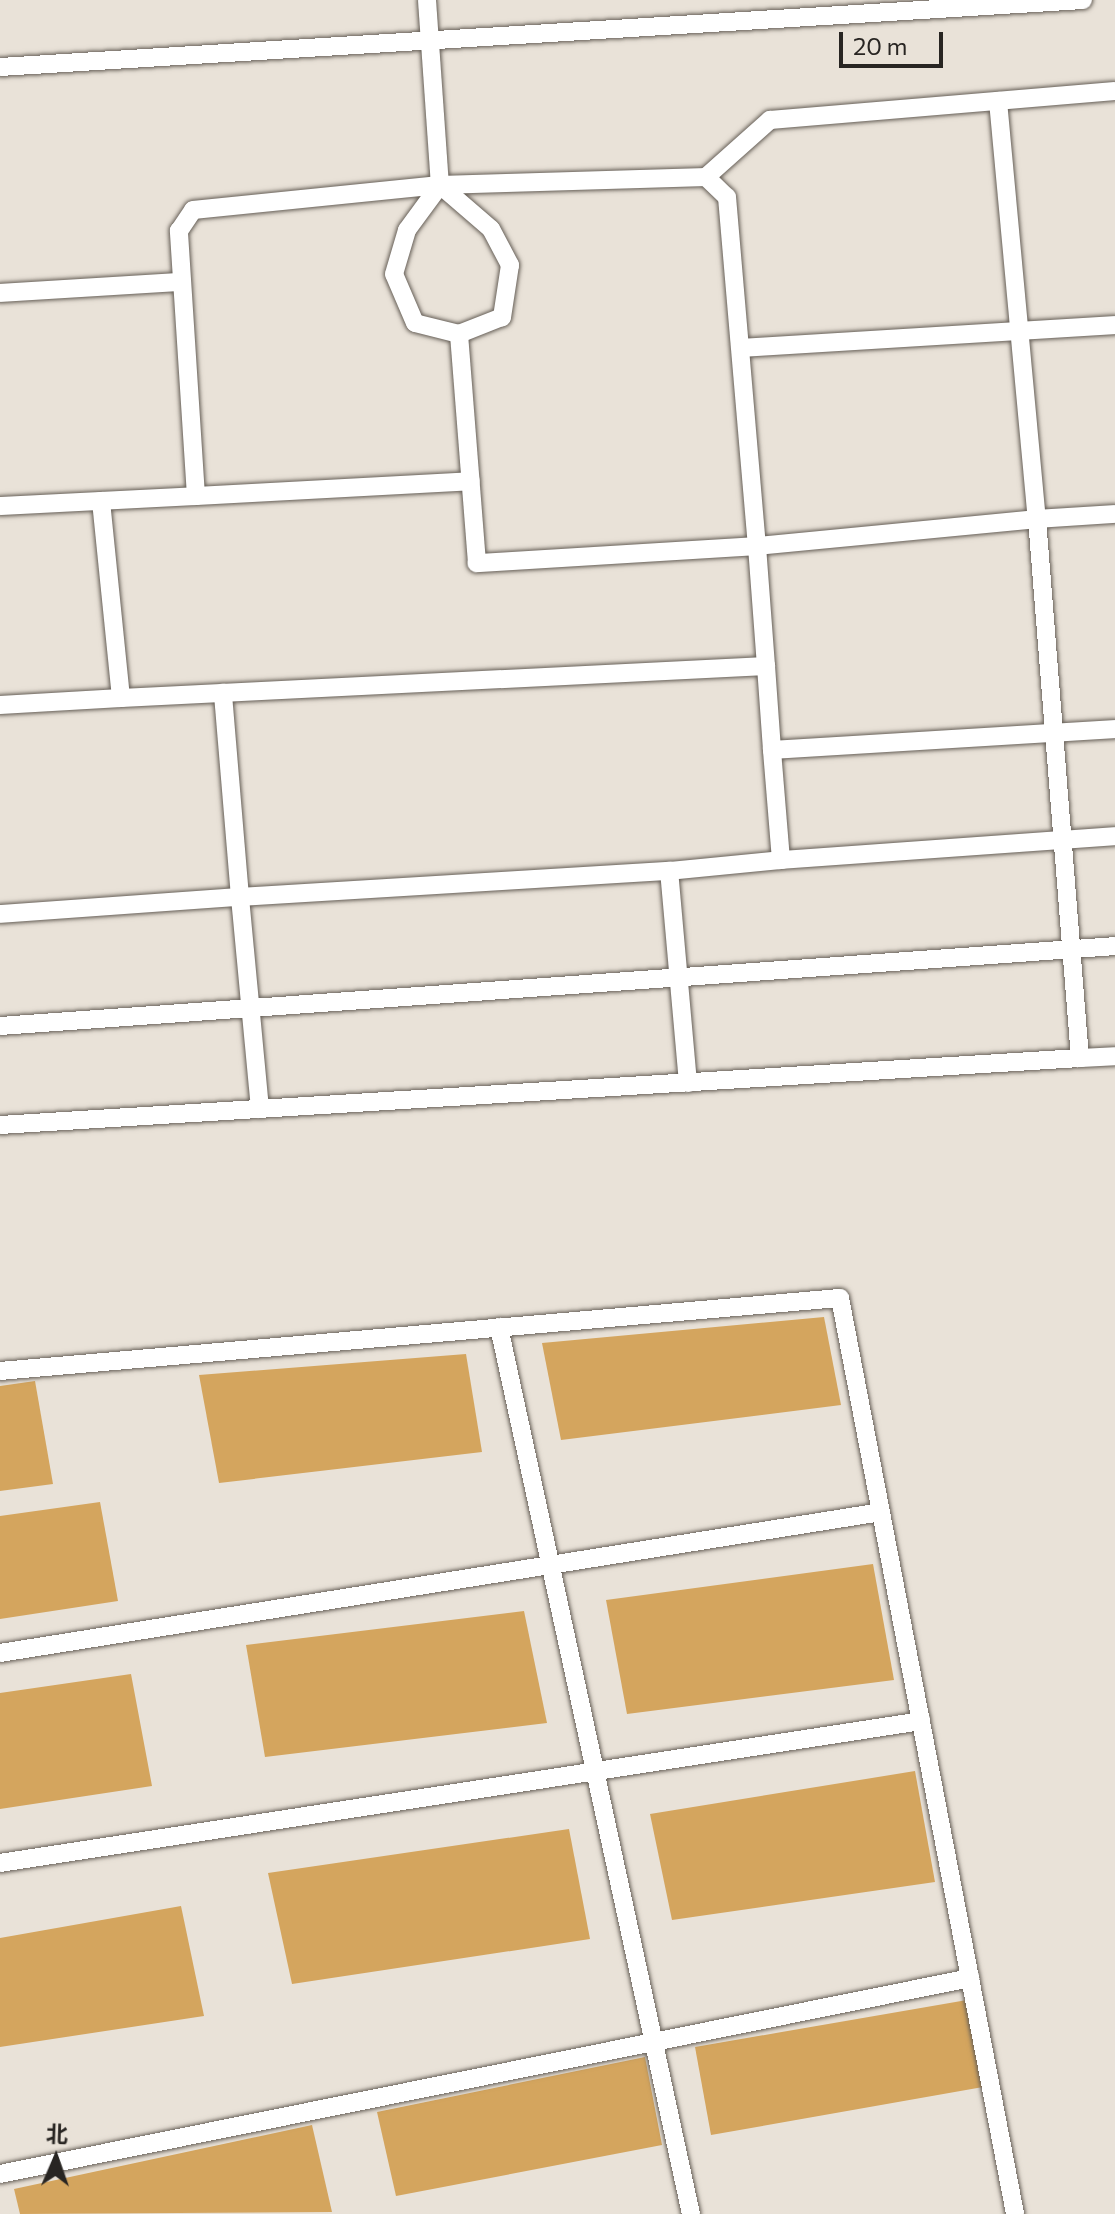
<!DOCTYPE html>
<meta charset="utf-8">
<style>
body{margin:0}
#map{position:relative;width:1115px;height:2214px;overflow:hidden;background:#e9e2d8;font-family:Commissioner,"Noto Sans SC",sans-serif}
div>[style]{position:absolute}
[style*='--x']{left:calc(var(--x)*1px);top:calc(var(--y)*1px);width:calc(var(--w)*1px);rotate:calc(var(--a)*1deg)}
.building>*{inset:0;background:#d4a55e}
.roads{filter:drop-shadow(0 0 2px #665f57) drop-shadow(0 0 2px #665f57)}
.service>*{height:18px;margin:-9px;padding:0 9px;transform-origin:9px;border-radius:9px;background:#fff}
span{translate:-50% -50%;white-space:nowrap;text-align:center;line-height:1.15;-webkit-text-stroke:6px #e9e2d8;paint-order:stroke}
.north{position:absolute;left:16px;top:2118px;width:80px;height:80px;-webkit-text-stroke:6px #e9e2d8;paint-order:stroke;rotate:2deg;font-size:22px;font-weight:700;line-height:32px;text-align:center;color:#282522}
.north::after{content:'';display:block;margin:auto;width:28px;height:36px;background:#282522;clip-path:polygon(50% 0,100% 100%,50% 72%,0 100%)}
.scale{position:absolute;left:839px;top:32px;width:104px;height:36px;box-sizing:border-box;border:4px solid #282522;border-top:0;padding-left:10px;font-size:24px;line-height:28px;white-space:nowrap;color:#282522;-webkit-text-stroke:6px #e9e2d8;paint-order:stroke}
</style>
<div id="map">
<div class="building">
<i style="clip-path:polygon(824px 1317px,841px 1405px,561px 1440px,542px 1343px)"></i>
<i style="clip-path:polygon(466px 1354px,482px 1452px,219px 1483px,199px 1375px)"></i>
<i style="clip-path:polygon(35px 1381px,53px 1484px,0 1491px,0 1386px)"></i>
<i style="clip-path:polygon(100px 1502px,118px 1601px,0 1619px,0 1516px)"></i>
<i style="clip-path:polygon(873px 1564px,894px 1680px,627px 1714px,606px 1600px)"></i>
<i style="clip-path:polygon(524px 1611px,547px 1723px,265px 1757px,246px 1645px)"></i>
<i style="clip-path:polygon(131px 1674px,152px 1786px,0 1809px,0 1693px)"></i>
<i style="clip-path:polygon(915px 1771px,935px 1882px,672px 1920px,650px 1814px)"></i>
<i style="clip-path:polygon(569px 1829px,590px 1939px,292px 1984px,268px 1873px)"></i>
<i style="clip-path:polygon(181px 1906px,204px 2016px,0 2047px,0 1938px)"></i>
<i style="clip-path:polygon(967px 2000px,983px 2087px,711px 2135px,695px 2047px)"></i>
<i style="clip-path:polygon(645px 2057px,662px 2145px,396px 2196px,377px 2112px)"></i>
<i style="clip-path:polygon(312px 2125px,332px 2212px,20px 2214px,14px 2189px)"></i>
</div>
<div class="roads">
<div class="service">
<i style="--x:427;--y:0;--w:185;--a:86"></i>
<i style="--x:440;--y:185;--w:266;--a:-1.7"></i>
<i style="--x:706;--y:177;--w:86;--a:-41.7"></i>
<i style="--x:770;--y:120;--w:346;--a:-4.8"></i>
<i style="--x:0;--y:67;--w:1085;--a:-3.54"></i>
<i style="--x:998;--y:101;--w:420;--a:84.7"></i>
<i style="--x:1037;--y:519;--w:78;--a:-3.7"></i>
<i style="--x:706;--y:177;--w:29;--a:44"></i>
<i style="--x:727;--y:197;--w:350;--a:85.1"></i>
<i style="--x:757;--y:546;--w:281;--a:-5.5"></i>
<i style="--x:1037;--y:519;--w:541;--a:85.44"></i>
<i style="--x:1080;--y:1058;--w:35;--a:-3"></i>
<i style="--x:0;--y:293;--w:182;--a:-3.5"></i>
<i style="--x:741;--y:348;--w:375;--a:-3.5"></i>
<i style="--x:196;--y:496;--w:275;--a:-3.1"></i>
<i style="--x:101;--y:501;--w:198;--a:84.2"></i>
<i style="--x:121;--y:698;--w:646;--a:-2.84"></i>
<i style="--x:766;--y:666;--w:120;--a:-94.3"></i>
<i style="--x:757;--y:546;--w:281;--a:176.5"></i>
<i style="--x:477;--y:563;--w:230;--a:-94.5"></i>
<i style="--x:0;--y:506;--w:196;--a:-2.9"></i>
<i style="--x:196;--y:496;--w:266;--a:-93.7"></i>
<i style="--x:179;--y:231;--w:25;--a:-56"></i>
<i style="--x:193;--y:210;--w:248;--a:-5.8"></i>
<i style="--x:440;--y:185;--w:67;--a:40.8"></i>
<i style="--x:491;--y:229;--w:41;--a:62.2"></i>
<i style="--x:510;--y:265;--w:53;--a:98.7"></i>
<i style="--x:502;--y:317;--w:46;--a:158.4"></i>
<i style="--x:459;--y:334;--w:45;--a:-166"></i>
<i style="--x:415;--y:323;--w:53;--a:-113.2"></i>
<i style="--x:394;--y:274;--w:46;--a:-73.5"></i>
<i style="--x:407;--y:230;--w:56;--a:-53.7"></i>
<i style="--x:766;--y:666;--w:84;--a:85.9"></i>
<i style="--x:772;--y:750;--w:344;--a:-3.5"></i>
<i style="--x:0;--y:705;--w:121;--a:-3.3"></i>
<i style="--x:781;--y:860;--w:335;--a:-4.1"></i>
<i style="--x:0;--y:914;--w:241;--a:-4.1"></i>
<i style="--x:240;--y:897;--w:205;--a:-94.8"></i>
<i style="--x:0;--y:1026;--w:1118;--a:-4.1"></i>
<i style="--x:688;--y:1083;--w:213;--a:-95.1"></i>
<i style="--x:669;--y:871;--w:113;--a:-5.6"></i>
<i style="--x:781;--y:860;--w:110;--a:-94.7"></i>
<i style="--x:260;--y:1109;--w:213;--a:-95.4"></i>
<i style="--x:240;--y:897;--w:430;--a:-3.5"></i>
<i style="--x:0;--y:1125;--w:1082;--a:-3.55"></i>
<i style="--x:499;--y:1327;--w:908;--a:77.79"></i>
<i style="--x:0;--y:1371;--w:843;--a:-4.97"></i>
<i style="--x:840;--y:1298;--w:933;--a:79.18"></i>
<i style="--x:0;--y:1653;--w:892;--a:-9.09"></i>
<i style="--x:0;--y:1863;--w:932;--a:-8.76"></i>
<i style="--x:0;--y:2174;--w:990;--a:-11.42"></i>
</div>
</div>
<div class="north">北</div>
<div class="scale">20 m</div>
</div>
